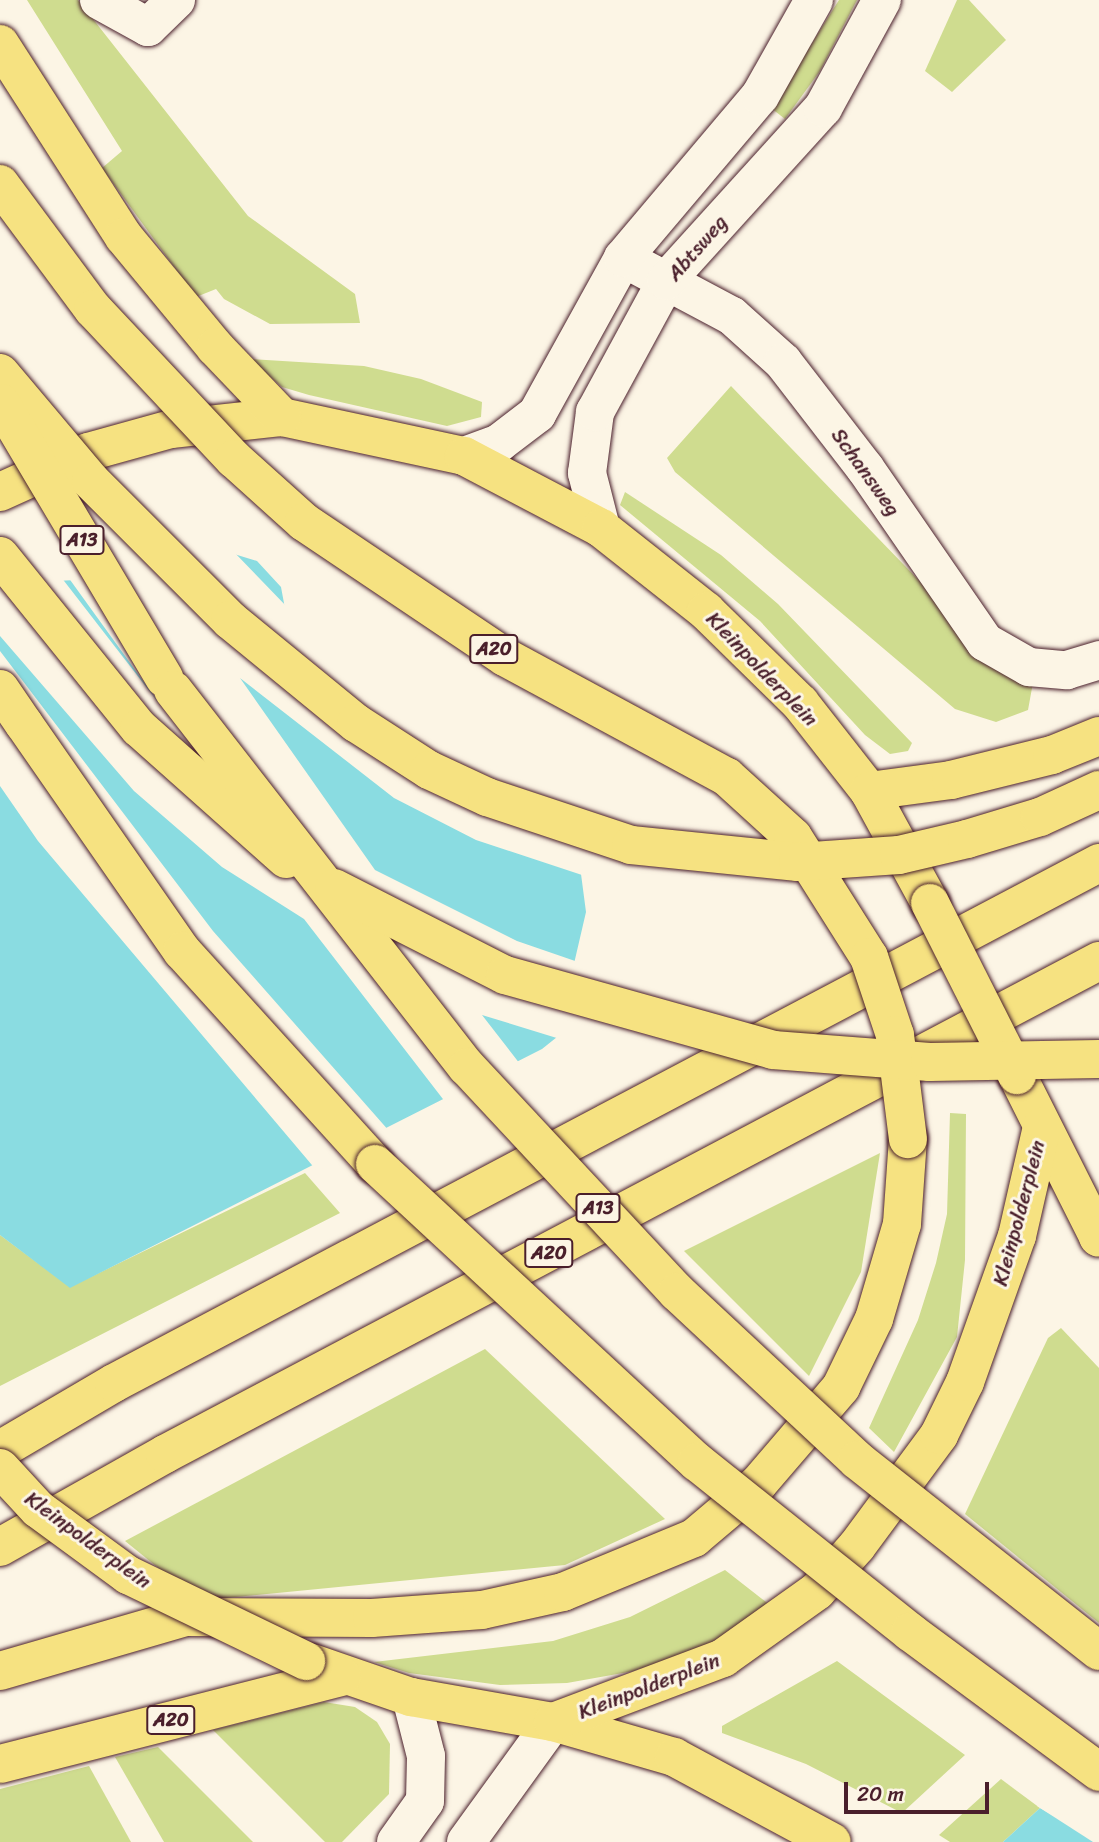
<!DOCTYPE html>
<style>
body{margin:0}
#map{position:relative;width:1099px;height:1842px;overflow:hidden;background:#fcf5e5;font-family:Sriracha,sans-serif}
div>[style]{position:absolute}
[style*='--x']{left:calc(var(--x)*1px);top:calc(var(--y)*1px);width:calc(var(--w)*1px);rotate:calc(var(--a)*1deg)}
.green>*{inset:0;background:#cfdc8f}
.water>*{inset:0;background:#8adce1}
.pier>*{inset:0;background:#fcf5e5}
.roads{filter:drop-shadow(0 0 2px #4a1f2b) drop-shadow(0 0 2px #4a1f2b)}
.street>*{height:38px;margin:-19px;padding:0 19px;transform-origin:19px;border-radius:19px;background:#fcf5e5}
.secondary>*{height:38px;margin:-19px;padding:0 19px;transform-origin:19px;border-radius:19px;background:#fcf5e5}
.primary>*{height:38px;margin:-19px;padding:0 19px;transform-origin:19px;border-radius:19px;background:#f6e281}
.highway>*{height:38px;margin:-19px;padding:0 19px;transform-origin:19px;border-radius:19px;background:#f6e281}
.bridges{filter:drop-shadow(0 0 2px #4a1f2b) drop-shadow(0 0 2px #4a1f2b)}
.primary-bridge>*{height:38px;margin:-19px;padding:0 19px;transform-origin:19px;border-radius:19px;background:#f6e281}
.highway-bridge>*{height:38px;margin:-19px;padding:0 19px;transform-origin:19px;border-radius:19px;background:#f6e281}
span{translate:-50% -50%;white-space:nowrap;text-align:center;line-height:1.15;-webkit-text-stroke:6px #fcf5e5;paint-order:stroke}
.shield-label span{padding:2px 5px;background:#fcf5e5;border:2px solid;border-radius:5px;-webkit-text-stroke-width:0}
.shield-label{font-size:19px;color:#4a1f2b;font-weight:700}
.street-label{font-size:21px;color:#4a1f2b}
.scale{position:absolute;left:844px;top:1782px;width:145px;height:32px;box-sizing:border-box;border:4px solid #4a1f2b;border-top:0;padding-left:9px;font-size:21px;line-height:24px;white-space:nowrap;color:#4a1f2b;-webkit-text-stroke:5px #fcf5e5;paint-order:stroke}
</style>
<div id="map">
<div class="green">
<i style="clip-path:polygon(27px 0,78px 0,248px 216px,355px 294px,360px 323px,270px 324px,224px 299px,216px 289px,196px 297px,102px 168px,122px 151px)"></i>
<i style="clip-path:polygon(839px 0,857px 0,820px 71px,785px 119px,771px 108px)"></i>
<i style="clip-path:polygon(957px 0,969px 0,1006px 40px,952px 92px,925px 71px)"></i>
<i style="clip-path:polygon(249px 359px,364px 366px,421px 379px,482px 402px,481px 417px,447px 426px,309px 395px,282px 387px)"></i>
<i style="clip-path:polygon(731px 386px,993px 657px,1034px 677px,1028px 710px,996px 722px,955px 709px,675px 472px,667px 458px)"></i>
<i style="clip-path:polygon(625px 492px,721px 555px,778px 604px,912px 743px,908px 751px,890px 754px,865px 735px,760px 621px,620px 505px)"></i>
<i style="clip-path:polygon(950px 1113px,966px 1114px,965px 1260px,957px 1337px,894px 1452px,869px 1428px,918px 1320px,936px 1263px,947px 1214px)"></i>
<i style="clip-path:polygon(880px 1153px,861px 1272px,809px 1376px,684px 1251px)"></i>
<i style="clip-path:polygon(305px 1173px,340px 1213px,0 1386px,0 1235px,70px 1287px)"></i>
<i style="clip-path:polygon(1061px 1328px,1099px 1368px,1099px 1623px,965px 1514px,1048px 1338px)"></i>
<i style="clip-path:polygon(485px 1349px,665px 1519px,565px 1565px,215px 1599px,172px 1579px,125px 1541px)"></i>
<i style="clip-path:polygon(725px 1570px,775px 1609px,726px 1640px,634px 1671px,567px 1683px,500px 1685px,409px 1673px,374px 1662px,553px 1641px,630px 1617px)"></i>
<i style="clip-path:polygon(837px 1661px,965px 1755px,902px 1813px,806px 1764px,722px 1733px,722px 1726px)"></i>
<i style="clip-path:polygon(324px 1702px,355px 1707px,377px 1722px,390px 1744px,389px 1794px,342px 1842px,325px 1842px,213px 1730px)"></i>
<i style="clip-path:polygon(158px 1747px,253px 1842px,164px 1842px,115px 1757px)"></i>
<i style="clip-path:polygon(89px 1766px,131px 1842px,0 1842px,0 1789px)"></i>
<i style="clip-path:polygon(1001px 1779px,1040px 1808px,1003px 1842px,950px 1842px,939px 1835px)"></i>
</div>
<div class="water">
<i style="clip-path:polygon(234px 554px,257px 561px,281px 587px,286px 614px,283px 642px,318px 728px,540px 832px,581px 874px,586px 912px,557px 1037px,542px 1049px,70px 1288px,0 1235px,0 608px,56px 581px,135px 577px)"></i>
<i style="clip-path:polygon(1040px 1808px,1099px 1842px,1003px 1842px)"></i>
</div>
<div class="pier">
<i style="clip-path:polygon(232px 550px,289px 609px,287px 642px,321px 726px,358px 743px,419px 760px,518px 768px,543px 830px,563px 844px,584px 871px,585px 876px,476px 840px,394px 798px,240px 678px,375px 870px,517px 941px,578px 962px,560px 1039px,482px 1015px,520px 1064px,446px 1103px,304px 919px,222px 867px,134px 791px,0 636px,0 604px,61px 577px,164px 710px,68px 577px,134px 574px,200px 551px)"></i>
<i style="clip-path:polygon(0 651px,213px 931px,390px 1132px,317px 1171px,38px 841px,0 786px)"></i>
<i style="clip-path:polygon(1097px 1749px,1099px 1842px,1093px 1842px,1037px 1806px)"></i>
</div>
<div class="roads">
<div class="street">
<i style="--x:99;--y:0;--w:56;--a:28.9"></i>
<i style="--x:148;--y:27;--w:39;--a:-44"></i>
<i style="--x:623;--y:258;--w:123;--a:28"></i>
<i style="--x:732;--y:316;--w:69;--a:42"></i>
<i style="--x:783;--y:362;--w:134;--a:52.3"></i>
<i style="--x:865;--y:468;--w:211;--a:55.4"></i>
<i style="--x:985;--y:642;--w:51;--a:29.6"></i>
<i style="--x:1029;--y:667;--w:38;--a:5"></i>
<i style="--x:1067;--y:670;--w:34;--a:-17"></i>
<i style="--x:396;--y:1842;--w:50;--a:-54.7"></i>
<i style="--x:425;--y:1801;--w:45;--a:-88.7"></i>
<i style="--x:426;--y:1756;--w:61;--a:-104.3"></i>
<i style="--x:466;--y:1842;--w:148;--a:-54.1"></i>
</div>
<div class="secondary">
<i style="--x:464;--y:456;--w:37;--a:-20"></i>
<i style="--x:499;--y:443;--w:48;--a:-37.3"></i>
<i style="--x:537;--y:414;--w:178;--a:-61.1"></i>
<i style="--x:623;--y:258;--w:212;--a:-49.8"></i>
<i style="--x:760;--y:96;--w:110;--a:-60.6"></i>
<i style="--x:601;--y:528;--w:57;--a:-104.3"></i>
<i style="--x:587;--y:473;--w:62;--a:-82.5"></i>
<i style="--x:595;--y:412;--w:149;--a:-61.5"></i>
<i style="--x:666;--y:281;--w:234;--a:-47.8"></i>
<i style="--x:823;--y:108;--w:123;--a:-61.4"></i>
</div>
<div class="primary">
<i style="--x:0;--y:492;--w:97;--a:-24.4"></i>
<i style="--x:88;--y:452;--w:86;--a:-15.5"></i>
<i style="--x:171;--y:429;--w:112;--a:-6.2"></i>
<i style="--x:282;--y:417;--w:186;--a:12.1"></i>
<i style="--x:464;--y:456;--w:155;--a:27.7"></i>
<i style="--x:601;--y:528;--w:134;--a:38.3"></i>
<i style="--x:706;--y:611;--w:132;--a:44.4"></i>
<i style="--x:800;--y:703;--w:112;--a:51.9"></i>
<i style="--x:869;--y:791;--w:128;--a:61.4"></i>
<i style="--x:24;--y:724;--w:277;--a:55.2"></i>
<i style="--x:182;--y:951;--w:287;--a:47.8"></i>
<i style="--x:1017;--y:1075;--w:182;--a:63.3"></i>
<i style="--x:312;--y:1663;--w:105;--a:19"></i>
<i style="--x:411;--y:1697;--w:144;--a:10"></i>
<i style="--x:553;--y:1722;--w:126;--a:16.1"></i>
<i style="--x:674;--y:1757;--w:179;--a:28.3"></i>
<i style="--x:553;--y:1722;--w:182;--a:-20.6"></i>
<i style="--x:723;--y:1658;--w:115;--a:-35.5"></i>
<i style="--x:817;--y:1591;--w:60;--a:-48.4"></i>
<i style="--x:857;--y:1546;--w:138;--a:-53.5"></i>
<i style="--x:939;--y:1435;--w:59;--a:-63.9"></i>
<i style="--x:965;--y:1382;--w:155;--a:-70.4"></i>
<i style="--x:1017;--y:1236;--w:112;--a:-77.1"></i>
</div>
<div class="highway">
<i style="--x:0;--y:44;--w:229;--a:57.3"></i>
<i style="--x:124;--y:237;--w:143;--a:50.4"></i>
<i style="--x:215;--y:347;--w:97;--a:46.3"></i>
<i style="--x:0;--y:689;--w:42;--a:55.6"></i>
<i style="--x:869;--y:791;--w:83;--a:-7.6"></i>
<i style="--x:951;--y:780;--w:104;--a:-13.9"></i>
<i style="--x:1052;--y:755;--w:51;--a:-22"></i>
<i style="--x:1098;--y:1237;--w:2;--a:-63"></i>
<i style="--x:0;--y:1450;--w:132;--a:-30.4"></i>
<i style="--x:114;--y:1383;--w:1114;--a:-27.83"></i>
<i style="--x:0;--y:1547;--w:189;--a:-29.4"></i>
<i style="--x:165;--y:1454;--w:1056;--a:-27.83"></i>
<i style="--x:0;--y:1671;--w:194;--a:-16.2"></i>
<i style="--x:186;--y:1617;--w:186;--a:0.3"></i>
<i style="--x:372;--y:1618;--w:110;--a:-4.2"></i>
<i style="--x:482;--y:1610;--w:83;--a:-12.5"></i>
<i style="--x:563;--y:1592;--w:142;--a:-22.4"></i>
<i style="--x:694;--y:1538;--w:84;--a:-40.2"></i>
<i style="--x:758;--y:1484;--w:128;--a:-49.4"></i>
<i style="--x:841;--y:1387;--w:76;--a:-64.1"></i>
<i style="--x:874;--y:1319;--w:99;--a:-73.6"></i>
<i style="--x:902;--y:1224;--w:85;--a:-86"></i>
<i style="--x:0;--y:1764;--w:353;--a:-14.3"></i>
</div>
</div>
<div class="bridges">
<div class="primary-bridge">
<i style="--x:930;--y:903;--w:193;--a:63.2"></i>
<i style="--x:375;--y:1164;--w:439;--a:42.8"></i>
<i style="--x:697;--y:1462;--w:273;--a:38.6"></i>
<i style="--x:910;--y:1632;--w:235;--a:36.5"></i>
<i style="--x:0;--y:1468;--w:56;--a:47.2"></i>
<i style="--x:38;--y:1509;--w:112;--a:36.3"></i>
<i style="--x:128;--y:1575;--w:198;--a:25.8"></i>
</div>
<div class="highway-bridge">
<i style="--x:0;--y:184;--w:156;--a:53.4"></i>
<i style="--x:93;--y:309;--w:206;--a:46.8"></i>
<i style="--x:234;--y:459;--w:94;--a:42"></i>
<i style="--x:304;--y:522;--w:242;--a:33.9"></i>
<i style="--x:505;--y:657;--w:252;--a:28.4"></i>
<i style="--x:727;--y:777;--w:89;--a:42.3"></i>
<i style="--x:793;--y:837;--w:142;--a:57.7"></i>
<i style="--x:869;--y:957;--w:82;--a:71.6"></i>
<i style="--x:895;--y:1035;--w:105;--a:82.9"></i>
<i style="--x:0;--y:373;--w:141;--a:49.9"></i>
<i style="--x:91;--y:481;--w:197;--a:45"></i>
<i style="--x:230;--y:620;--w:163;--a:39.3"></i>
<i style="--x:356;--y:723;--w:87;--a:32.8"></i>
<i style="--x:429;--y:770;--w:64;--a:25"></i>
<i style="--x:487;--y:797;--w:152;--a:18.4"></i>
<i style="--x:631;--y:845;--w:168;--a:5.8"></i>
<i style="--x:798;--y:862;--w:101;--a:-4"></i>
<i style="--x:899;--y:855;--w:70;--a:-13.2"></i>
<i style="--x:967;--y:839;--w:76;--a:-16.8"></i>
<i style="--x:1040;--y:817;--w:65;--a:-24.6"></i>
<i style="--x:1;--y:403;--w:320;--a:59.3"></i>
<i style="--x:0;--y:556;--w:221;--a:51.1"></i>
<i style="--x:139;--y:728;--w:197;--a:41.7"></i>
<i style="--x:173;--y:690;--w:478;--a:52.1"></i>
<i style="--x:467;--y:1067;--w:308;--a:47"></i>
<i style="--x:677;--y:1292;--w:246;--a:43"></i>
<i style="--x:857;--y:1460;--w:308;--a:38.3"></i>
<i style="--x:334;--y:888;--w:192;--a:27"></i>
<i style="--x:505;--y:975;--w:278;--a:15.6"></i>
<i style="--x:773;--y:1050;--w:157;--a:4.4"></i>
<i style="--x:930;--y:1062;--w:169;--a:-1"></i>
</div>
</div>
<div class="shield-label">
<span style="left:82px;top:540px">A13</span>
<span style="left:494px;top:649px">A20</span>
<span style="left:598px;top:1208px">A13</span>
<span style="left:549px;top:1253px">A20</span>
<span style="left:171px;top:1720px">A20</span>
</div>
<div class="street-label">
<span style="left:697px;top:248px;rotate:-49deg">Abtsweg</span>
<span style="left:866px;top:472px;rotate:54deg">Schansweg</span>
<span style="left:762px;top:669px;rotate:46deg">Kleinpolderplein</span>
<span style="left:1019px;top:1213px;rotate:-75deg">Kleinpolderplein</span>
<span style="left:88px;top:1540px;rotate:36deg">Kleinpolderplein</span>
<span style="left:649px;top:1686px;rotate:-21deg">Kleinpolderplein</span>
</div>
<div class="scale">20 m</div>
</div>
